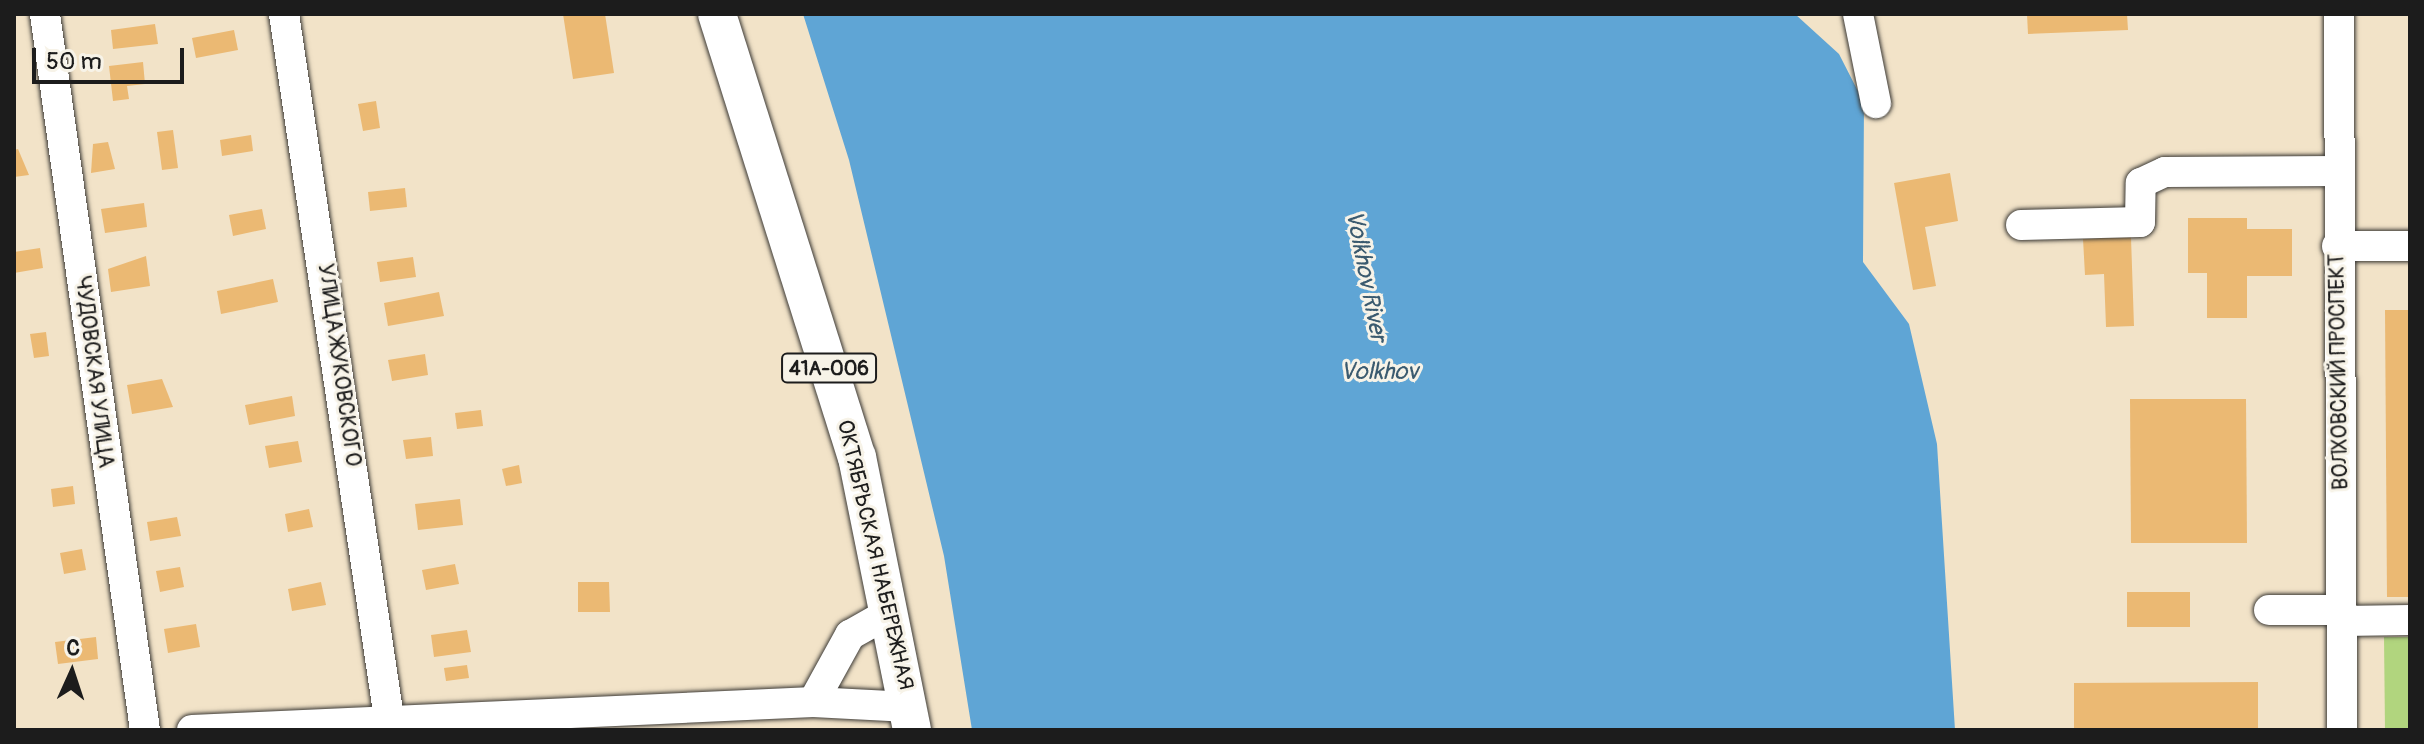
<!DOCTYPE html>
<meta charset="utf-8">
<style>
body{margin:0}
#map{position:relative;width:2424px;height:744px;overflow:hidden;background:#f2e3c8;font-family:Pangolin,sans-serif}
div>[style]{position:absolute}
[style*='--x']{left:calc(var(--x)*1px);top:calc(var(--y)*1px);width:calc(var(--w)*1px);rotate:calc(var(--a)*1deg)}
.green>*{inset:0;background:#b1d57e}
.water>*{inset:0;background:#5fa5d5}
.building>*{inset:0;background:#ebb973}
.roads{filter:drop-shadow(0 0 2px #3c3a36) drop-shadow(0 0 2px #3c3a36)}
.minor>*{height:30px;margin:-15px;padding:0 15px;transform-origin:15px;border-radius:15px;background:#fff}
.major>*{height:38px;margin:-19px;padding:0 19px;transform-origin:19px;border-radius:19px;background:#fff}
span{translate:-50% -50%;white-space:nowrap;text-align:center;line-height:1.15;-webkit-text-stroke:6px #f7f3e8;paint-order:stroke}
.shield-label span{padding:2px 6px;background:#f7f3e8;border:2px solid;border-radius:6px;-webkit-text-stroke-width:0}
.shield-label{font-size:20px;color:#1c1c1c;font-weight:700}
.street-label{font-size:22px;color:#1c1c1c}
.water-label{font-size:24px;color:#3a5a6f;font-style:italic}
.frame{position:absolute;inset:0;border:16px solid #1c1c1c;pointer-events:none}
.north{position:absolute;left:32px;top:632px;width:80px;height:80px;-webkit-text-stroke:6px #f7f3e8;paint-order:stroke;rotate:3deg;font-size:22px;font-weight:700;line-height:32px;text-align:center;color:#1c1c1c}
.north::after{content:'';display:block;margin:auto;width:28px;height:36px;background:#1c1c1c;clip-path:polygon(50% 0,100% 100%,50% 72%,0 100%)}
.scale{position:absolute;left:32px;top:48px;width:152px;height:36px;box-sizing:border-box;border:4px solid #1c1c1c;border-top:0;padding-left:10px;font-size:24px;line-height:28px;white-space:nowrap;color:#1c1c1c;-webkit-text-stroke:6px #f7f3e8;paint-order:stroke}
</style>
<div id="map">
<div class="green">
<i style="clip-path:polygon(2384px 637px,2410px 637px,2410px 730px,2385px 730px)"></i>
</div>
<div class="water">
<i style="clip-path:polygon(803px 14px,1795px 14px,1839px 54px,1864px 103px,1863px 262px,1909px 324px,1937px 444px,1955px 730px,972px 730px,944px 556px,849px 160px)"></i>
</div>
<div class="building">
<i style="clip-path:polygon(563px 14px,605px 14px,614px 73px,573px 79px)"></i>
<i style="clip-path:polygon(2027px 14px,2127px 14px,2128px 30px,2028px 34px)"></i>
<i style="clip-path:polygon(155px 24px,158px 44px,113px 49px,111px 30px)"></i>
<i style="clip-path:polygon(234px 30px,238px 50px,196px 58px,192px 38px)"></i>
<i style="clip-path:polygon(143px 62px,145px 84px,127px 86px,129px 99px,113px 101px,109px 66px)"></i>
<i style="clip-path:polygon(376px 101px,380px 128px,363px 131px,358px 104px)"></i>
<i style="clip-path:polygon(173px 130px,178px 168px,162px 170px,157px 132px)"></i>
<i style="clip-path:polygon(251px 135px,253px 151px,222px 156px,220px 140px)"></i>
<i style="clip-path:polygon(108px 142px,115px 169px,91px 173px,93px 144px)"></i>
<i style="clip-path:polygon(18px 149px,29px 175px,14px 177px,14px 150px)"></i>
<i style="clip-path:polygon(1950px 173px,1958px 221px,1925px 227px,1936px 286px,1913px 290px,1894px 183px)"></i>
<i style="clip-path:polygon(405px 188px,407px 207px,370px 211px,368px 192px)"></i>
<i style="clip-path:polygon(144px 203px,147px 227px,105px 233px,101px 209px)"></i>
<i style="clip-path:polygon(262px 209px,266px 229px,233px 236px,229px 215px)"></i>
<i style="clip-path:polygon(2188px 218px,2247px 218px,2247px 229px,2292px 229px,2292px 276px,2247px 276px,2247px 318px,2207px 318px,2207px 273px,2188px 273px)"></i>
<i style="clip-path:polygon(2131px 237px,2134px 326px,2106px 327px,2104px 274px,2085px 275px,2083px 239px)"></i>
<i style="clip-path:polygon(40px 248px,43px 268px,14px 273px,14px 252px)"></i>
<i style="clip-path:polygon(146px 256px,150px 286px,111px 292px,108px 269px)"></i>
<i style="clip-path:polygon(413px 257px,416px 277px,380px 282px,377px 262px)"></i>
<i style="clip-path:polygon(273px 279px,278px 302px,221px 314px,217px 291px)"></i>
<i style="clip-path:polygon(439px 292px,444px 316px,388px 326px,384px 303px)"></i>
<i style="clip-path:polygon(2385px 310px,2410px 310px,2410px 597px,2387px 597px)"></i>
<i style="clip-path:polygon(46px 332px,49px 356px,34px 358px,30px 334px)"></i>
<i style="clip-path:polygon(425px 354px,428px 375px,392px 381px,388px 360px)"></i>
<i style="clip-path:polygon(162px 379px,173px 407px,132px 414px,127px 385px)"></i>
<i style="clip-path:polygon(292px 396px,295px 416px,249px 425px,245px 405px)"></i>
<i style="clip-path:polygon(2130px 399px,2246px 399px,2247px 543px,2131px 543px)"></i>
<i style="clip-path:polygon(481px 410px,483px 426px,457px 429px,455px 413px)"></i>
<i style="clip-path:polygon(431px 437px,433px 456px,406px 459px,403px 440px)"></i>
<i style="clip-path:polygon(298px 441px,302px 462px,269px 468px,265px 446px)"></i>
<i style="clip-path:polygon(519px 465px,522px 483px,506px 486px,502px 469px)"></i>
<i style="clip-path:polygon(73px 486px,75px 504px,53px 507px,51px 489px)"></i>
<i style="clip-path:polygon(460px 499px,463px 525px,418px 530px,415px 504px)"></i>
<i style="clip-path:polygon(309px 509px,313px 527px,288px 532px,285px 514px)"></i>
<i style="clip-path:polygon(177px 517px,181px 536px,150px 541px,147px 522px)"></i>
<i style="clip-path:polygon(82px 549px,86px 570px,64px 574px,60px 553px)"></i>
<i style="clip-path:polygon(455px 564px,459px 584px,426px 590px,422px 570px)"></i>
<i style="clip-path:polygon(180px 567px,184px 587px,160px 592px,156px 571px)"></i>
<i style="clip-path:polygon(321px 582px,326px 605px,292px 611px,288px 589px)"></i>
<i style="clip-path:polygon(578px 582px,609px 582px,610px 612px,578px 612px)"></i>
<i style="clip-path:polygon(2127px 592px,2190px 592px,2190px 627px,2127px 627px)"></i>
<i style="clip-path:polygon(196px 624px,200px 647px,168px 653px,164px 629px)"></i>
<i style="clip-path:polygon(467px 630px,471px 652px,434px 657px,431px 635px)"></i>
<i style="clip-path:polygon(96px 637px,98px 659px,58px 664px,55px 642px)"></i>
<i style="clip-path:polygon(467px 665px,469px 678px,446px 681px,444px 668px)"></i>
<i style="clip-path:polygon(2258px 682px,2258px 730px,2074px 730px,2074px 683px)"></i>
</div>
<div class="roads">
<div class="minor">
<i style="--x:45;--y:14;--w:723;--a:82.05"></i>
<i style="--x:284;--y:14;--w:712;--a:81.52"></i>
<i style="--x:1858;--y:14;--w:91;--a:78.6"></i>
<i style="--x:2339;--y:14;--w:716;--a:89.76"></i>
<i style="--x:2021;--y:225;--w:119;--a:-1.4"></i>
<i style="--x:2140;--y:222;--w:39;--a:-89"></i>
<i style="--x:2141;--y:183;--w:26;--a:-25"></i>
<i style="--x:2165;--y:172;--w:173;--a:-0.3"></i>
<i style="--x:2337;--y:246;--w:73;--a:0"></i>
<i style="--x:2269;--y:610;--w:73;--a:0"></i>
<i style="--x:2342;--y:621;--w:68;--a:-0.8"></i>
<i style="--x:813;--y:702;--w:77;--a:-61.1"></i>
<i style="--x:850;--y:635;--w:45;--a:-29.4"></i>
<i style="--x:192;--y:730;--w:622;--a:-2.58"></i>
<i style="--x:813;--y:702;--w:96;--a:3"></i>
</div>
<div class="major">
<i style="--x:717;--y:14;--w:465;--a:72.5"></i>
<i style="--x:857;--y:457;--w:278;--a:78.6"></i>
</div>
</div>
<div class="shield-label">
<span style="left:829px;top:368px">41А-006</span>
</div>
<div class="street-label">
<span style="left:339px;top:365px;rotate:82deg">УЛИЦА ЖУКОВСКОГО</span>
<span style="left:94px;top:372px;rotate:83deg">ЧУДОВСКАЯ УЛИЦА</span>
<span style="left:2339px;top:372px;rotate:-91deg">ВОЛХОВСКИЙ ПРОСПЕКТ</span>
<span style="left:875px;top:555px;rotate:77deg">ОКТЯБРЬСКАЯ НАБЕРЕЖНАЯ</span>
</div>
<div class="water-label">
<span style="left:1366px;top:276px;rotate:79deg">Volkhov River</span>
<span style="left:1379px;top:372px">Volkhov</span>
</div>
<div class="frame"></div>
<div class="north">С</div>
<div class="scale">50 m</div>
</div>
